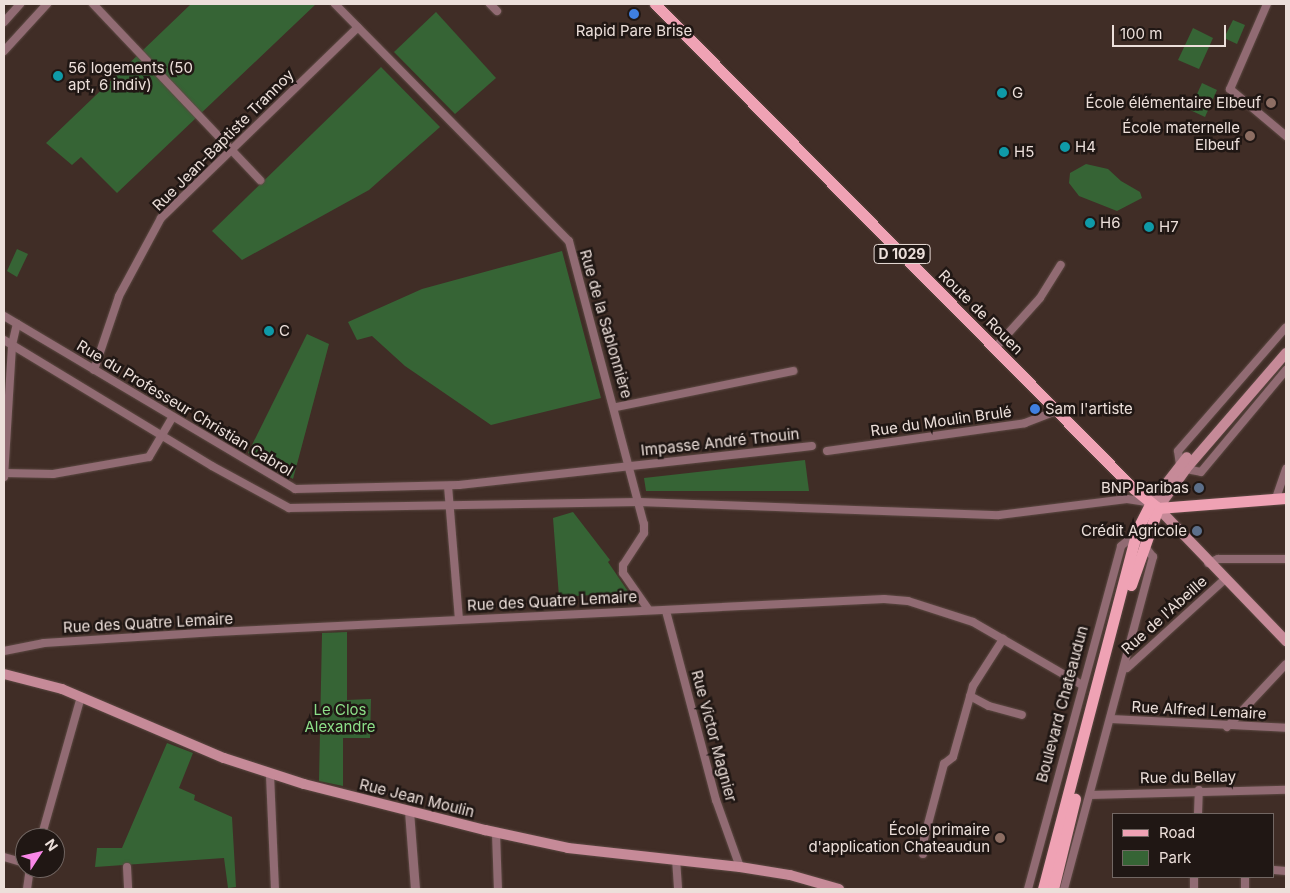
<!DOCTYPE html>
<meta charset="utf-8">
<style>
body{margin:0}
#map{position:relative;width:1290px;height:893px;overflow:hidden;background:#402d26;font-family:Inter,sans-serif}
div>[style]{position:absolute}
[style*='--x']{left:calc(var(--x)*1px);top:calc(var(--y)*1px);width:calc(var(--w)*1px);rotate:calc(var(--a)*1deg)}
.green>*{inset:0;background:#366435}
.roads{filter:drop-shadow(0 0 1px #5c4943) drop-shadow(0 0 1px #5c4943)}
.minor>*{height:8px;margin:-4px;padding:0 4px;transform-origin:4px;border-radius:4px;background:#916b73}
.tertiary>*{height:9px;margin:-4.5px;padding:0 4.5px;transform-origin:4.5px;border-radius:4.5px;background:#916b73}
.secondary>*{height:10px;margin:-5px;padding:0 5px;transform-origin:5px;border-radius:5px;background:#c68a98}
.primary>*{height:11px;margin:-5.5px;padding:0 5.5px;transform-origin:5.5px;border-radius:5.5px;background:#efa2b4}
.dots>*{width:14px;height:14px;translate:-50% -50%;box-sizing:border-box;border:2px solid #201714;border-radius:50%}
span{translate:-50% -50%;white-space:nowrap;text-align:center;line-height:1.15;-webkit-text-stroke:5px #201714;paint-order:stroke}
.shield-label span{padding:1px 4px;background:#201714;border:1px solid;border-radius:4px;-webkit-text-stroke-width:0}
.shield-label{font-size:14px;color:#ecdfda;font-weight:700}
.poi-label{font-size:15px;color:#ecdfda}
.left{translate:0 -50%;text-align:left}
.right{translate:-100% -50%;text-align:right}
.street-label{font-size:15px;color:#ecdfda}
.park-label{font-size:15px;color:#8cde88}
.frame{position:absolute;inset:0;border:5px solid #ecdfda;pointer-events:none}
.legend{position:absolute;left:1112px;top:813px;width:162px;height:65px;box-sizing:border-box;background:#201714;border:1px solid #726763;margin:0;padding:6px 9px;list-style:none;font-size:15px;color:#ecdfda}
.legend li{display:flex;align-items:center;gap:10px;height:25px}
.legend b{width:25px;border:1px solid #726763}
.north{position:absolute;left:15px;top:828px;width:50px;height:50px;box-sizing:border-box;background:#201714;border:1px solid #726763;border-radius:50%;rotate:55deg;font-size:14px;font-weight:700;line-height:20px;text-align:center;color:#ecdfda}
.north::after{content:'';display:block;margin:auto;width:18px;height:22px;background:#f987e8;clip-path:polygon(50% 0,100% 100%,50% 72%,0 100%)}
.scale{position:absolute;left:1112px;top:25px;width:114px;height:22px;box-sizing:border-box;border:2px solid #ecdfda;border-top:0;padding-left:6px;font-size:15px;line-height:18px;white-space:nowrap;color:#ecdfda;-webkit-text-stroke:4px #201714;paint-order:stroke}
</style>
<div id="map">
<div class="green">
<i style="clip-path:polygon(191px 4px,316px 4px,117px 193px,81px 157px,72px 165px,46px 143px)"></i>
<i style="clip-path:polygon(436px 12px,496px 78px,455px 114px,394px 52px)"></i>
<i style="clip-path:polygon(1233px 20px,1245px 25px,1237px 44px,1224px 38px)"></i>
<i style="clip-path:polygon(1193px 28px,1213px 38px,1199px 69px,1178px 60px)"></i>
<i style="clip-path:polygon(381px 67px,440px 127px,369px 190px,242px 260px,212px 231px)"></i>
<i style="clip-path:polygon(1202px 83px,1217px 90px,1205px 117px,1190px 110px)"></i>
<i style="clip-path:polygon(1086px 164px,1108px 169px,1121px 181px,1140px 192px,1142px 198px,1117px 211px,1079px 196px,1069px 183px,1070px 173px)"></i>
<i style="clip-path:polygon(17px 249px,28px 254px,17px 277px,7px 271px)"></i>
<i style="clip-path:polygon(562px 251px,601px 398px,491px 425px,405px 366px,372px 336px,357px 340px,348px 322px,422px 289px)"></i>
<i style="clip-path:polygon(307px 334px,329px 344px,293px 479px,248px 453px)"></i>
<i style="clip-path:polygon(805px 460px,809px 491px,646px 491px,644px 478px)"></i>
<i style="clip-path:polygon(573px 512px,610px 560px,608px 562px,636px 603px,598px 605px,593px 595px,559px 597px,553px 518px)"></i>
<i style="clip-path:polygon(347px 632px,347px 700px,371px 699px,370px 738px,343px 738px,343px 786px,319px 781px,322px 633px)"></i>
<i style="clip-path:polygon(167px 743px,193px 753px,179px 788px,195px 795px,194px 800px,232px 817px,236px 887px,228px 888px,224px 858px,95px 867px,97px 848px,122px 848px)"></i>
</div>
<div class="roads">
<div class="minor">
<i style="--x:93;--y:4;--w:243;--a:46.5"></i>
<i style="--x:335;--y:4;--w:333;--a:45.4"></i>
<i style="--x:569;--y:241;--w:293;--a:75.2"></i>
<i style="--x:644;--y:524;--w:9;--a:90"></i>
<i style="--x:644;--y:533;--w:38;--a:123"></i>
<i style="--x:623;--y:565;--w:8;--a:90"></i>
<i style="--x:623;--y:573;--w:44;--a:55.2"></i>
<i style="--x:490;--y:4;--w:10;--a:45"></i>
<i style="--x:1267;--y:4;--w:93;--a:113.5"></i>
<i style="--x:1230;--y:89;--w:73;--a:40"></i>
<i style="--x:4;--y:22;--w:24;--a:-48"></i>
<i style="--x:4;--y:51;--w:64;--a:-47.5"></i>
<i style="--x:4;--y:316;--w:339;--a:30.7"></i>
<i style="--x:295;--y:489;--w:164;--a:-1.4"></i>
<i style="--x:459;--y:485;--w:355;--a:-6.3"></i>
<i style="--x:4;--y:340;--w:243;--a:31.2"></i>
<i style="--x:212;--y:466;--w:88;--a:28.6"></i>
<i style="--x:289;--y:508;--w:350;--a:-1"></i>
<i style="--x:639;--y:502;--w:360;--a:2.1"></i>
<i style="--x:999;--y:515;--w:129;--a:-7.1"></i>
<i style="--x:1127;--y:499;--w:20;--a:9"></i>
<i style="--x:995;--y:348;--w:67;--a:-48"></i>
<i style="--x:1040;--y:298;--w:39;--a:-58"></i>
<i style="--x:94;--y:370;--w:78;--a:-71.3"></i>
<i style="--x:119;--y:296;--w:89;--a:-61.7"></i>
<i style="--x:161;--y:218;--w:274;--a:-44.1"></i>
<i style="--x:616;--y:407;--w:181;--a:-11.5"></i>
<i style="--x:827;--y:451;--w:200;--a:-8"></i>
<i style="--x:1025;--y:423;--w:34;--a:-21"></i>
<i style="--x:1180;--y:465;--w:14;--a:-98"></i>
<i style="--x:1178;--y:451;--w:164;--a:-48.9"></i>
<i style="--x:1186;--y:469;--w:15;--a:11"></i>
<i style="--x:1201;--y:472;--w:133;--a:-50.2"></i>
<i style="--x:4;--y:473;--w:49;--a:1.2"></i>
<i style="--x:53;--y:474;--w:97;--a:-10"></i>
<i style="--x:149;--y:457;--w:45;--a:-59.5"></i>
<i style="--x:4;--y:477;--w:132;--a:-86.5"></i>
<i style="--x:12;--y:345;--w:22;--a:-77"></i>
<i style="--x:448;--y:486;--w:134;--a:85.3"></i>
<i style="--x:1276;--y:498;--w:31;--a:-71"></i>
<i style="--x:1208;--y:563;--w:11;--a:-22"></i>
<i style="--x:1218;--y:559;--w:68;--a:0"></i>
<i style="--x:666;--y:611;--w:196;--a:75.2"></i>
<i style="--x:716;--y:800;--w:71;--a:70.3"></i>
<i style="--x:4;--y:651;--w:41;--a:-11.3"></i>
<i style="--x:44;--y:643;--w:172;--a:-3.7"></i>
<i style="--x:216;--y:632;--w:669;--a:-2.83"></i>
<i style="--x:884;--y:599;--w:24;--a:5"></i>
<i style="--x:908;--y:601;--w:68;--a:17.9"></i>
<i style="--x:973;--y:622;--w:126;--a:30"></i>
<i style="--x:1127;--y:668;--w:132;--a:-42.2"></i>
<i style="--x:970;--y:696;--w:21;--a:28"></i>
<i style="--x:989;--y:706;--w:34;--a:15"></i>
<i style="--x:1111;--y:719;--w:175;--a:2.9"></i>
<i style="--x:1227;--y:727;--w:86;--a:-46.9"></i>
<i style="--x:270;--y:775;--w:114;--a:87.5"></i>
<i style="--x:1090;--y:795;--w:196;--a:-1.5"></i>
<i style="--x:1198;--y:814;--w:24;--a:-88"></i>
<i style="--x:496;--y:833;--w:56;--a:88"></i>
<i style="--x:41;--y:838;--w:147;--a:-74.2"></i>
<i style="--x:923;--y:854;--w:15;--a:-86"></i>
<i style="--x:924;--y:839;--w:78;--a:-75.1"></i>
<i style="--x:944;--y:764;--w:11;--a:-38"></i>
<i style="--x:953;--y:757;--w:74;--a:-74.3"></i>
<i style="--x:973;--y:686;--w:56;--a:-57.4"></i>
<i style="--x:4;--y:857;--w:22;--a:16"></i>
<i style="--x:676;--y:859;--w:30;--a:86"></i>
<i style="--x:127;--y:867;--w:22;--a:87"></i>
<i style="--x:1274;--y:870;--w:12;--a:5"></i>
<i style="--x:27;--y:889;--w:21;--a:-82"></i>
<i style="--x:1028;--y:889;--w:355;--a:-74.8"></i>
<i style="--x:1121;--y:546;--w:19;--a:-39"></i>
<i style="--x:1064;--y:889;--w:344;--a:-75"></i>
<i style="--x:1153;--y:557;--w:16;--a:-128"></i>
<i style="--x:1194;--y:889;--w:12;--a:-90"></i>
<i style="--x:1245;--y:889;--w:12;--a:-90"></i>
</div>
<div class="tertiary">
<i style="--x:409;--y:811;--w:78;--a:85.6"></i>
</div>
<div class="secondary">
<i style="--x:1286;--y:353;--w:153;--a:130.8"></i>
<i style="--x:1186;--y:469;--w:48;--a:125.7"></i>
<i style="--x:1158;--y:508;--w:185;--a:46.1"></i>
<i style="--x:1151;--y:503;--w:58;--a:-52"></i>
<i style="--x:4;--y:674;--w:60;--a:14.5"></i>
<i style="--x:62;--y:689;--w:176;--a:23.1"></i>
<i style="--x:224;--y:758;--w:84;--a:18"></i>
<i style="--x:304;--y:784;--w:187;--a:14.3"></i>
<i style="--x:485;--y:830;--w:85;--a:12.2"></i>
<i style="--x:568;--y:848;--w:173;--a:6.3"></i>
<i style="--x:740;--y:867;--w:51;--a:9.1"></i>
<i style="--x:790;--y:875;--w:51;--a:15.9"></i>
</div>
<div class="primary">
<i style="--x:655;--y:4;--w:680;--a:45.36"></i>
<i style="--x:1133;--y:488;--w:32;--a:39"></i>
<i style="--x:1158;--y:508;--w:128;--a:-4.5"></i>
<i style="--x:1131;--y:585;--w:82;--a:-70.7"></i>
<i style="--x:1043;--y:889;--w:373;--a:-75.3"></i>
<i style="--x:1138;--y:528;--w:28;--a:-63"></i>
<i style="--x:1053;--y:889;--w:93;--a:-76.3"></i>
</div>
</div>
<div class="dots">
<i style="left:634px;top:14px;background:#3f7fe0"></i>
<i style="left:58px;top:76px;background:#0f9aa8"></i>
<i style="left:1002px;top:93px;background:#0f9aa8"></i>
<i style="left:1271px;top:103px;background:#8d6e63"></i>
<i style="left:1250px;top:136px;background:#8d6e63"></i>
<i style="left:1065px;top:147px;background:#0f9aa8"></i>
<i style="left:1004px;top:152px;background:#0f9aa8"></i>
<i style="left:1090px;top:223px;background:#0f9aa8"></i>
<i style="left:1149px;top:227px;background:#0f9aa8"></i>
<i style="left:269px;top:331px;background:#0f9aa8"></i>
<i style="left:1035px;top:409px;background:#3f7fe0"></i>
<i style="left:1199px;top:488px;background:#5c6f8a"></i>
<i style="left:1197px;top:531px;background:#5c6f8a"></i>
<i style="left:1000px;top:838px;background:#8d6e63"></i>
</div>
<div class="shield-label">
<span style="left:902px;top:254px">D 1029</span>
</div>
<div class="poi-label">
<span style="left:634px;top:31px">Rapid Pare Brise</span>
<span class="left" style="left:68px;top:76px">56 logements (50<br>apt, 6 indiv)</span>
<span class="left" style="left:1012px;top:93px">G</span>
<span class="right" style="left:1261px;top:103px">École élémentaire Elbeuf</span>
<span class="right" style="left:1240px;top:136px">École maternelle<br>Elbeuf</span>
<span class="left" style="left:1075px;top:147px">H4</span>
<span class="left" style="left:1014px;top:152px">H5</span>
<span class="left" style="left:1100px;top:223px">H6</span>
<span class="left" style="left:1159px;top:227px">H7</span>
<span class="left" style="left:279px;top:331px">C</span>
<span class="left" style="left:1045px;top:409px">Sam l'artiste</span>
<span class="right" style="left:1189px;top:488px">BNP Paribas</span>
<span class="right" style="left:1187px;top:531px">Crédit Agricole</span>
<span class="right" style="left:990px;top:838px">École primaire<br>d'application Chateaudun</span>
</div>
<div class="street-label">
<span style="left:223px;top:140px;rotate:-45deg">Rue Jean-Baptiste Trannoy</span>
<span style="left:981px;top:312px;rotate:45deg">Route de Rouen</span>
<span style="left:606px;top:324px;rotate:74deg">Rue de la Sablonnière</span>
<span style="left:185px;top:408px;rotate:31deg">Rue du Professeur Christian Cabrol</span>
<span style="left:941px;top:421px;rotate:-8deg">Rue du Moulin Brulé</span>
<span style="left:720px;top:442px;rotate:-6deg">Impasse André Thouin</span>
<span style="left:552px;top:601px;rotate:-3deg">Rue des Quatre Lemaire</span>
<span style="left:1164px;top:615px;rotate:-42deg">Rue de l'Abeille</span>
<span style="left:148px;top:623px;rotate:-3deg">Rue des Quatre Lemaire</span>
<span style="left:1062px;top:704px;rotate:-75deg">Boulevard Chateaudun</span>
<span style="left:1199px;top:710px;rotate:3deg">Rue Alfred Lemaire</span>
<span style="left:714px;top:736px;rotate:75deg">Rue Victor Magnier</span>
<span style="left:1188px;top:777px;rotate:-1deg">Rue du Bellay</span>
<span style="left:417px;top:798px;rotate:14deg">Rue Jean Moulin</span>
</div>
<div class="park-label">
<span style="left:340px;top:718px">Le Clos<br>Alexandre</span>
</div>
<div class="frame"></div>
<ul class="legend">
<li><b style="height:6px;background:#efa2b4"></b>Road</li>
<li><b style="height:14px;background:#366435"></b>Park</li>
</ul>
<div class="north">N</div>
<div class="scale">100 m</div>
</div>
